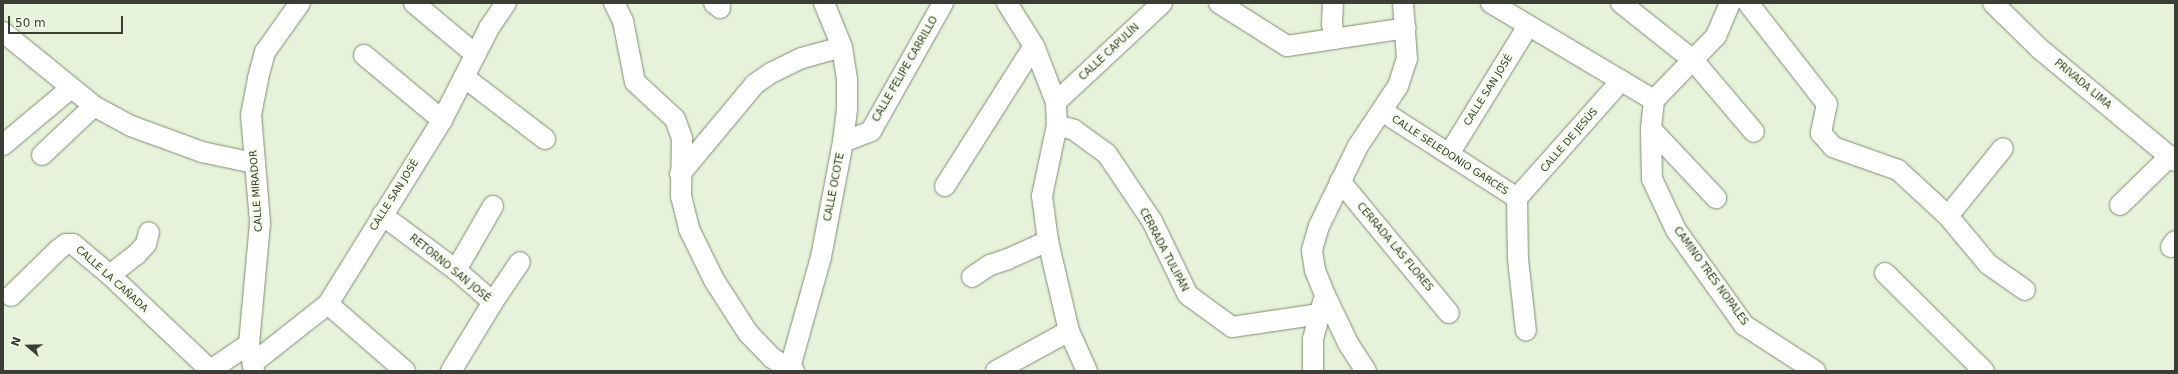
<!DOCTYPE html>
<meta charset="utf-8">
<style>
body{margin:0}
#map{position:relative;width:2178px;height:374px;overflow:hidden;background:#e6f2d9;font-family:"DejaVu Sans",sans-serif}
div>[style]{position:absolute}
[style*='--x']{left:calc(var(--x)*1px);top:calc(var(--y)*1px);width:calc(var(--w)*1px);rotate:calc(var(--a)*1deg)}
.roads{filter:drop-shadow(0 0 1px #818c75) drop-shadow(0 0 1px #818c75)}
.minor>*{height:20px;margin:-10px;padding:0 10px;transform-origin:10px;border-radius:10px;background:#fff}
span{translate:-50% -50%;white-space:nowrap;text-align:center;line-height:1.15;-webkit-text-stroke:3.5px #f4feea;paint-order:stroke}
.street-label{font-size:10px;color:#3a3e34}
.frame{position:absolute;inset:0;border:4px solid #3a3e34;pointer-events:none}
.north{position:absolute;left:8px;top:326px;width:40px;height:40px;-webkit-text-stroke:3px #f4feea;paint-order:stroke;rotate:290deg;font-size:11px;font-weight:700;line-height:16px;text-align:center;color:#3a3e34}
.north::after{content:'';display:block;margin:auto;width:14px;height:18px;background:#3a3e34;clip-path:polygon(50% 0,100% 100%,50% 72%,0 100%)}
.scale{position:absolute;left:8px;top:16px;width:115px;height:18px;box-sizing:border-box;border:2px solid #3a3e34;border-top:0;padding-left:5px;font-size:12px;line-height:14px;white-space:nowrap;color:#3a3e34;-webkit-text-stroke:3px #f4feea;paint-order:stroke}
</style>
<div id="map">
<div class="roads">
<div class="minor">
<i style="--x:414;--y:3;--w:80;--a:39.9"></i>
<i style="--x:614;--y:3;--w:20;--a:63"></i>
<i style="--x:623;--y:21;--w:62;--a:78.9"></i>
<i style="--x:635;--y:82;--w:54;--a:42.8"></i>
<i style="--x:675;--y:119;--w:20;--a:70"></i>
<i style="--x:682;--y:138;--w:58;--a:91"></i>
<i style="--x:681;--y:196;--w:34;--a:76"></i>
<i style="--x:689;--y:229;--w:57;--a:63.9"></i>
<i style="--x:714;--y:280;--w:63;--a:57.3"></i>
<i style="--x:748;--y:333;--w:35;--a:46"></i>
<i style="--x:772;--y:358;--w:26;--a:31"></i>
<i style="--x:714;--y:3;--w:8;--a:40"></i>
<i style="--x:1007;--y:3;--w:51;--a:57.9"></i>
<i style="--x:1034;--y:46;--w:60;--a:68.6"></i>
<i style="--x:1056;--y:102;--w:23;--a:88"></i>
<i style="--x:1057;--y:125;--w:73;--a:101.9"></i>
<i style="--x:1042;--y:196;--w:45;--a:82.4"></i>
<i style="--x:1048;--y:241;--w:92;--a:76.9"></i>
<i style="--x:1069;--y:331;--w:44;--a:65.8"></i>
<i style="--x:1219;--y:3;--w:80;--a:32.3"></i>
<i style="--x:1287;--y:46;--w:120;--a:-8.6"></i>
<i style="--x:1333;--y:3;--w:21;--a:93"></i>
<i style="--x:1332;--y:24;--w:15;--a:79"></i>
<i style="--x:1491;--y:3;--w:190;--a:30.8"></i>
<i style="--x:1654;--y:100;--w:29;--a:96"></i>
<i style="--x:1651;--y:129;--w:50;--a:88.9"></i>
<i style="--x:1652;--y:179;--w:56;--a:64.8"></i>
<i style="--x:1676;--y:230;--w:117;--a:54.4"></i>
<i style="--x:1744;--y:325;--w:85;--a:32.9"></i>
<i style="--x:1621;--y:3;--w:92;--a:38.4"></i>
<i style="--x:1693;--y:60;--w:94;--a:49.7"></i>
<i style="--x:1748;--y:3;--w:128;--a:52"></i>
<i style="--x:1827;--y:104;--w:30;--a:102"></i>
<i style="--x:1821;--y:133;--w:18;--a:49"></i>
<i style="--x:1833;--y:147;--w:69;--a:19.5"></i>
<i style="--x:1898;--y:170;--w:68;--a:42.6"></i>
<i style="--x:1948;--y:216;--w:62;--a:50.2"></i>
<i style="--x:1988;--y:264;--w:45;--a:35.1"></i>
<i style="--x:1993;--y:3;--w:66;--a:44.4"></i>
<i style="--x:2040;--y:49;--w:175;--a:39.7"></i>
<i style="--x:3;--y:32;--w:117;--a:39.1"></i>
<i style="--x:94;--y:106;--w:42;--a:28.4"></i>
<i style="--x:131;--y:126;--w:76;--a:20.1"></i>
<i style="--x:202;--y:152;--w:53;--a:11.9"></i>
<i style="--x:364;--y:55;--w:102;--a:39.8"></i>
<i style="--x:464;--y:77;--w:102;--a:37.4"></i>
<i style="--x:1654;--y:100;--w:89;--a:-45.9"></i>
<i style="--x:1716;--y:36;--w:36;--a:-67"></i>
<i style="--x:1056;--y:102;--w:145;--a:-43"></i>
<i style="--x:1382;--y:111;--w:161;--a:32.8"></i>
<i style="--x:1057;--y:125;--w:18;--a:16"></i>
<i style="--x:1074;--y:130;--w:41;--a:36"></i>
<i style="--x:1107;--y:154;--w:81;--a:56.1"></i>
<i style="--x:1152;--y:221;--w:82;--a:64.1"></i>
<i style="--x:1188;--y:295;--w:54;--a:36"></i>
<i style="--x:1232;--y:327;--w:89;--a:-8.4"></i>
<i style="--x:1651;--y:129;--w:95;--a:46.7"></i>
<i style="--x:843;--y:142;--w:30;--a:-21"></i>
<i style="--x:871;--y:131;--w:147;--a:-60.6"></i>
<i style="--x:3;--y:145;--w:89;--a:-40"></i>
<i style="--x:1449;--y:154;--w:150;--a:-58.3"></i>
<i style="--x:42;--y:155;--w:71;--a:-43.3"></i>
<i style="--x:680;--y:174;--w:117;--a:-50.2"></i>
<i style="--x:755;--y:84;--w:19;--a:-35"></i>
<i style="--x:771;--y:73;--w:34;--a:-26"></i>
<i style="--x:802;--y:58;--w:41;--a:-15.4"></i>
<i style="--x:1340;--y:181;--w:171;--a:50.5"></i>
<i style="--x:945;--y:186;--w:166;--a:-57.6"></i>
<i style="--x:1517;--y:198;--w:157;--a:-48.4"></i>
<i style="--x:1517;--y:198;--w:61;--a:89.1"></i>
<i style="--x:1518;--y:259;--w:72;--a:83.7"></i>
<i style="--x:2120;--y:205;--w:70;--a:-44.4"></i>
<i style="--x:382;--y:215;--w:92;--a:36.6"></i>
<i style="--x:456;--y:270;--w:49;--a:40.9"></i>
<i style="--x:493;--y:302;--w:81;--a:121.3"></i>
<i style="--x:1948;--y:216;--w:87;--a:-51"></i>
<i style="--x:2171;--y:247;--w:7;--a:-56"></i>
<i style="--x:456;--y:270;--w:74;--a:-60"></i>
<i style="--x:1885;--y:273;--w:139;--a:44.7"></i>
<i style="--x:110;--y:275;--w:33;--a:-38"></i>
<i style="--x:136;--y:255;--w:15;--a:-48"></i>
<i style="--x:146;--y:244;--w:12;--a:-76"></i>
<i style="--x:972;--y:277;--w:22;--a:-34"></i>
<i style="--x:990;--y:265;--w:19;--a:-18"></i>
<i style="--x:1008;--y:259;--w:44;--a:-24.2"></i>
<i style="--x:11;--y:296;--w:66;--a:-44.4"></i>
<i style="--x:58;--y:250;--w:10;--a:-37"></i>
<i style="--x:66;--y:244;--w:7;--a:0"></i>
<i style="--x:73;--y:244;--w:48;--a:40"></i>
<i style="--x:110;--y:275;--w:138;--a:43.5"></i>
<i style="--x:493;--y:302;--w:48;--a:-56"></i>
<i style="--x:328;--y:304;--w:102;--a:41"></i>
<i style="--x:253;--y:363;--w:95;--a:-38.2"></i>
<i style="--x:328;--y:304;--w:216;--a:-58.2"></i>
<i style="--x:442;--y:120;--w:103;--a:-62.9"></i>
<i style="--x:489;--y:28;--w:30;--a:-56"></i>
<i style="--x:209;--y:371;--w:48;--a:-34"></i>
<i style="--x:254;--y:371;--w:27;--a:-100"></i>
<i style="--x:249;--y:344;--w:122;--a:-84.8"></i>
<i style="--x:260;--y:222;--w:107;--a:-94.8"></i>
<i style="--x:251;--y:115;--w:38;--a:-79"></i>
<i style="--x:258;--y:78;--w:27;--a:-75"></i>
<i style="--x:265;--y:52;--w:60;--a:-54.5"></i>
<i style="--x:789;--y:371;--w:118;--a:-74.3"></i>
<i style="--x:821;--y:257;--w:117;--a:-79.2"></i>
<i style="--x:843;--y:142;--w:35;--a:-83"></i>
<i style="--x:847;--y:107;--w:28;--a:-90"></i>
<i style="--x:847;--y:79;--w:32;--a:-99"></i>
<i style="--x:842;--y:47;--w:48;--a:-112.2"></i>
<i style="--x:996;--y:371;--w:83;--a:-28.7"></i>
<i style="--x:1313;--y:371;--w:32;--a:-90"></i>
<i style="--x:1313;--y:339;--w:39;--a:-75"></i>
<i style="--x:1366;--y:371;--w:33;--a:-123"></i>
<i style="--x:1348;--y:343;--w:53;--a:-115.6"></i>
<i style="--x:1325;--y:295;--w:27;--a:-112"></i>
<i style="--x:1315;--y:270;--w:20;--a:-99"></i>
<i style="--x:1312;--y:250;--w:25;--a:-74"></i>
<i style="--x:1319;--y:226;--w:89;--a:-64"></i>
<i style="--x:1358;--y:146;--w:72;--a:-56.3"></i>
<i style="--x:1398;--y:86;--w:28;--a:-72"></i>
<i style="--x:1407;--y:59;--w:56;--a:-94.1"></i>
</div>
</div>
<div class="street-label">
<span style="left:1109px;top:52px;rotate:-43deg">CALLE CAPULÍN</span>
<span style="left:905px;top:69px;rotate:-60deg">CALLE FELIPE CARRILLO</span>
<span style="left:2083px;top:84px;rotate:40deg">PRIVADA LIMA</span>
<span style="left:1488px;top:90px;rotate:-58deg">CALLE SAN JOSÉ</span>
<span style="left:1569px;top:140px;rotate:-49deg">CALLE DE JESÚS</span>
<span style="left:1450px;top:155px;rotate:33deg">CALLE SELEDONIO GARCÉS</span>
<span style="left:834px;top:187px;rotate:-79deg">CALLE OCOTE</span>
<span style="left:256px;top:191px;rotate:-94deg">CALLE MIRADOR</span>
<span style="left:394px;top:195px;rotate:-58deg">CALLE SAN JOSÉ</span>
<span style="left:1395px;top:247px;rotate:50deg">CERRADA LAS FLORES</span>
<span style="left:1164px;top:250px;rotate:62deg">CERRADA TULIPÁN</span>
<span style="left:450px;top:268px;rotate:39deg">RETORNO SAN JOSÉ</span>
<span style="left:1711px;top:276px;rotate:54deg">CAMINO TRES NOPALES</span>
<span style="left:112px;top:279px;rotate:42deg">CALLE LA CAÑADA</span>
</div>
<div class="frame"></div>
<div class="north">N</div>
<div class="scale">50 m</div>
</div>
